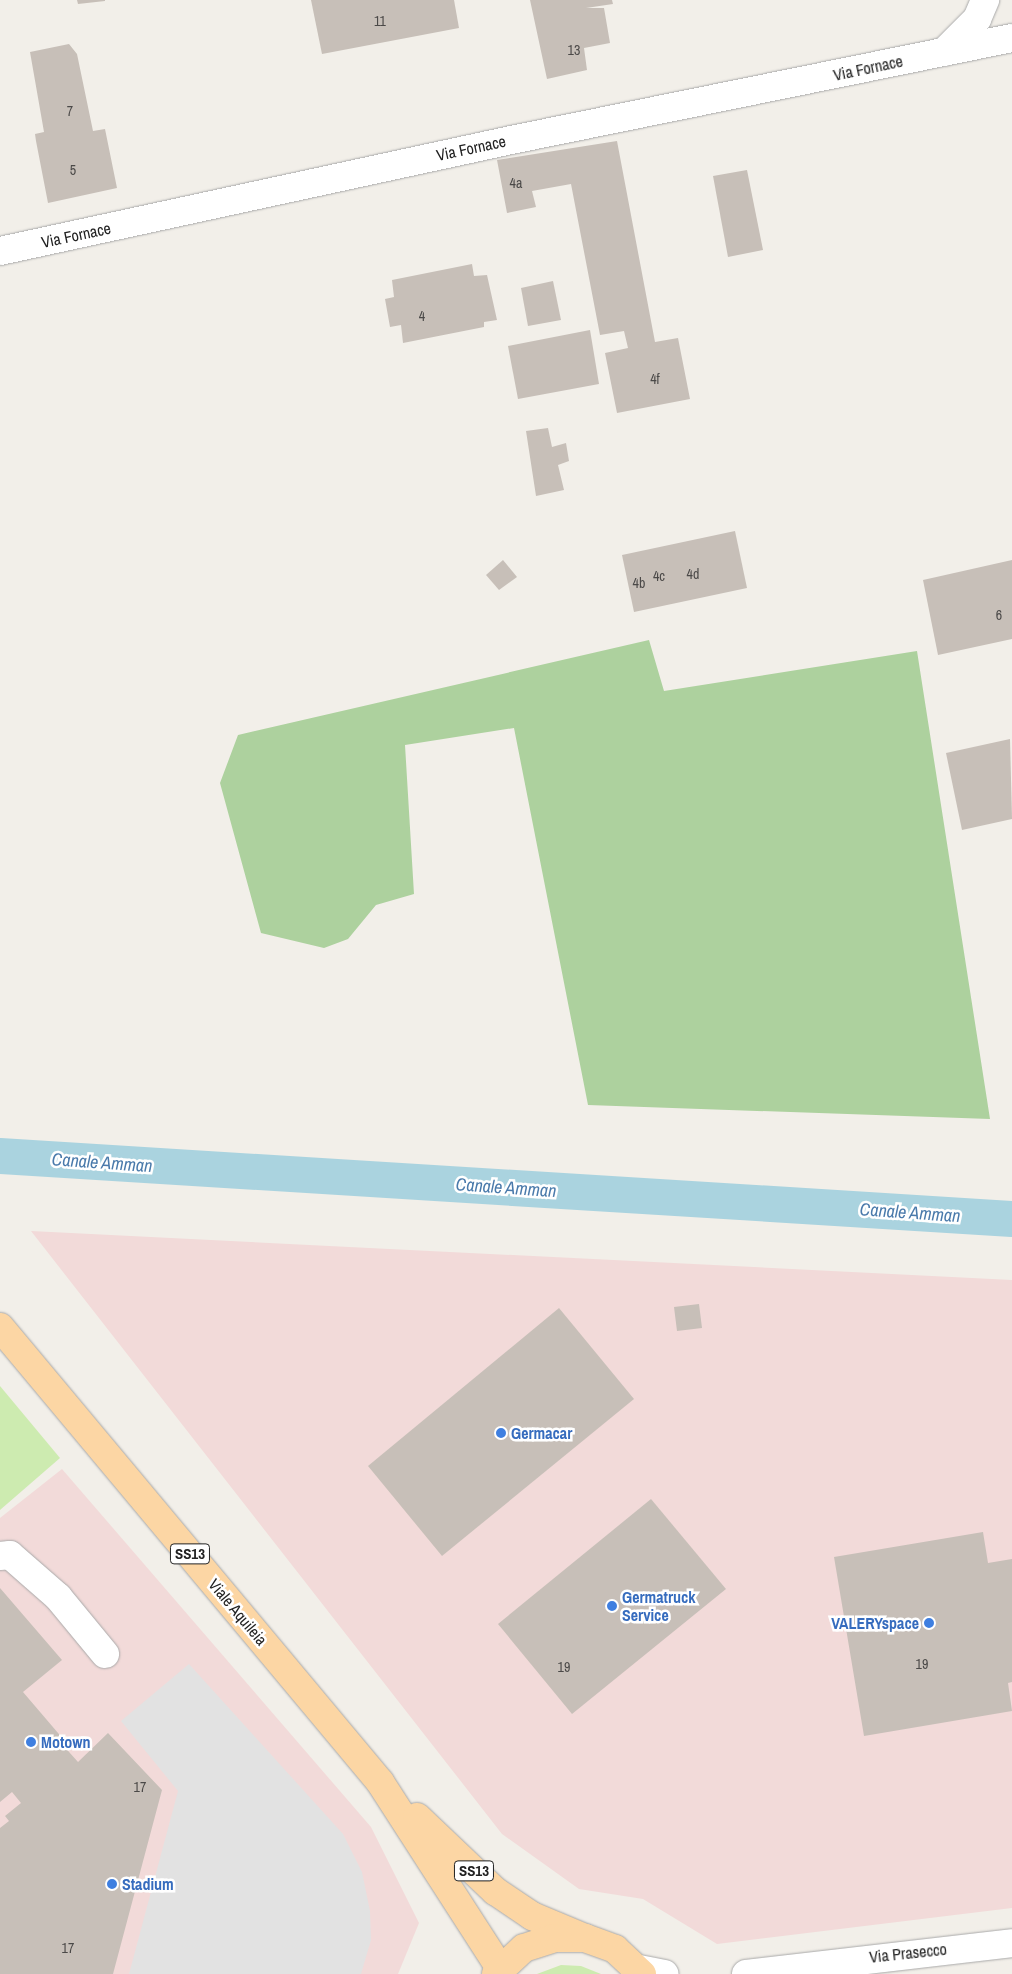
<!DOCTYPE html>
<style>
body{margin:0}
#map{position:relative;width:1012px;height:1974px;overflow:hidden;background:#f2efe9;font-family:"Archivo Narrow",sans-serif}
div>[style]{position:absolute}
[style*='--x']{left:calc(var(--x)*1px);top:calc(var(--y)*1px);width:calc(var(--w)*1px);rotate:calc(var(--a)*1deg)}
.commercial>*{inset:0;background:#f2dad9}
.grass>*{inset:0;background:#cdebb0}
.forest>*{inset:0;background:#add19e}
.parking>*{inset:0;background:#e2e2e2}
.canal>*{height:36px;margin:-18px;padding:0 18px;transform-origin:18px;border-radius:18px;background:#aad3df}
.building>*{inset:0;background:#c7bfb8}
.roads{filter:drop-shadow(0 0 1px #a9a9a9) drop-shadow(0 0 1px #a9a9a9)}
.minor>*{height:28px;margin:-14px;padding:0 14px;transform-origin:14px;border-radius:14px;background:#fff}
.major>*{height:28px;margin:-14px;padding:0 14px;transform-origin:14px;border-radius:14px;background:#fcd6a4}
.dots>*{width:14px;height:14px;translate:-50% -50%;box-sizing:border-box;border:2px solid #fff;border-radius:50%}
span{translate:-50% -50%;white-space:nowrap;text-align:center;line-height:1.15;-webkit-text-stroke:5px #fff;paint-order:stroke}
.number-label{font-size:14px;color:#4b4948}
.number-label span{-webkit-text-stroke-width:0}
.shield-label span{padding:1px 4px;background:#fff;border:1px solid;border-radius:4px;-webkit-text-stroke-width:0}
.shield-label{font-size:15px;color:#222;font-weight:700}
.street-label{font-size:16px;color:#222}
.shop-label{font-size:16px;color:#366cbe;font-weight:700}
.left{translate:0 -50%;text-align:left}
.right{translate:-100% -50%;text-align:right}
.water-label{font-size:18px;color:#4a7aab;font-style:italic}
</style>
<div id="map">
<div class="commercial">
<i style="clip-path:polygon(31px 1231px,1012px 1280px,1012px 1908px,717px 1944px,643px 1899px,579px 1889px,502px 1834px)"></i>
<i style="clip-path:polygon(62px 1469px,371px 1827px,419px 1923px,398px 1974px,0 1974px,0 1518px)"></i>
</div>
<div class="grass">
<i style="clip-path:polygon(0 1386px,60px 1458px,0 1510px)"></i>
<i style="clip-path:polygon(561px 1965px,581px 1966px,601px 1974px,537px 1974px)"></i>
</div>
<div class="forest">
<i style="clip-path:polygon(649px 640px,664px 691px,917px 651px,990px 1119px,588px 1105px,514px 728px,405px 745px,414px 894px,376px 905px,348px 939px,324px 948px,261px 933px,220px 783px,238px 735px)"></i>
</div>
<div class="parking">
<i style="clip-path:polygon(189px 1664px,343px 1834px,362px 1872px,370px 1911px,371px 1940px,361px 1974px,129px 1974px,178px 1791px,121px 1721px)"></i>
</div>
<div class="canal">
<i style="--x:0;--y:1156;--w:1014;--a:3.56"></i>
</div>
<div class="building">
<i style="clip-path:polygon(77px 0,105px 0,105px 1px,78px 4px)"></i>
<i style="clip-path:polygon(311px 0,454px 0,459px 28px,322px 54px)"></i>
<i style="clip-path:polygon(530px 0,612px 0,613px 4px,586px 8px,604px 8px,610px 43px,584px 48px,587px 70px,547px 79px)"></i>
<i style="clip-path:polygon(69px 44px,77px 54px,93px 131px,105px 129px,117px 188px,48px 203px,36px 141px,35px 134px,44px 132px,30px 52px)"></i>
<i style="clip-path:polygon(617px 141px,655px 342px,678px 338px,690px 399px,617px 413px,605px 353px,628px 348px,624px 331px,600px 335px,571px 184px,532px 191px,536px 207px,507px 213px,497px 160px)"></i>
<i style="clip-path:polygon(747px 170px,763px 250px,728px 257px,713px 176px)"></i>
<i style="clip-path:polygon(472px 264px,474px 276px,487px 275px,497px 320px,484px 322px,484px 327px,403px 343px,401px 325px,390px 327px,385px 299px,394px 297px,392px 280px)"></i>
<i style="clip-path:polygon(553px 281px,561px 320px,528px 326px,521px 288px)"></i>
<i style="clip-path:polygon(590px 330px,599px 384px,518px 399px,508px 346px)"></i>
<i style="clip-path:polygon(548px 428px,552px 447px,566px 443px,569px 461px,558px 465px,564px 490px,536px 496px,526px 431px)"></i>
<i style="clip-path:polygon(735px 531px,747px 588px,634px 612px,622px 555px)"></i>
<i style="clip-path:polygon(503px 560px,517px 577px,499px 590px,486px 575px)"></i>
<i style="clip-path:polygon(1012px 560px,1012px 639px,938px 655px,923px 580px)"></i>
<i style="clip-path:polygon(1010px 739px,1012px 819px,962px 830px,946px 753px)"></i>
<i style="clip-path:polygon(699px 1304px,702px 1328px,677px 1331px,674px 1307px)"></i>
<i style="clip-path:polygon(559px 1308px,634px 1399px,442px 1556px,368px 1466px)"></i>
<i style="clip-path:polygon(651px 1499px,726px 1589px,572px 1714px,498px 1624px)"></i>
<i style="clip-path:polygon(983px 1532px,988px 1563px,1012px 1559px,1012px 1682px,1008px 1683px,1012px 1711px,864px 1736px,834px 1557px)"></i>
<i style="clip-path:polygon(0 1588px,62px 1660px,23px 1692px,64px 1740px,61px 1743px,78px 1762px,108px 1733px,162px 1790px,113px 1974px,0 1974px,0 1828px,9px 1821px,5px 1816px,21px 1803px,12px 1792px,0 1802px)"></i>
</div>
<div class="roads">
<div class="minor">
<i style="--x:944;--y:52;--w:47;--a:-45"></i>
<i style="--x:977;--y:19;--w:21;--a:-67"></i>
<i style="--x:0;--y:251;--w:528;--a:-12.25"></i>
<i style="--x:516;--y:139;--w:506;--a:-11.51"></i>
<i style="--x:0;--y:1556;--w:10;--a:-6"></i>
<i style="--x:10;--y:1555;--w:64;--a:41.2"></i>
<i style="--x:58;--y:1597;--w:74;--a:50.5"></i>
<i style="--x:639;--y:1969;--w:26;--a:11"></i>
<i style="--x:746;--y:1974;--w:268;--a:-6.6"></i>
</div>
<div class="major">
<i style="--x:0;--y:1327;--w:593;--a:50.13"></i>
<i style="--x:380;--y:1782;--w:221;--a:57.2"></i>
<i style="--x:417;--y:1817;--w:108;--a:43.5"></i>
<i style="--x:495;--y:1891;--w:45;--a:34"></i>
<i style="--x:532;--y:1916;--w:57;--a:22.5"></i>
<i style="--x:496;--y:1974;--w:38;--a:-43"></i>
<i style="--x:524;--y:1948;--w:32;--a:-18"></i>
<i style="--x:554;--y:1938;--w:31;--a:0"></i>
<i style="--x:585;--y:1938;--w:32;--a:20"></i>
<i style="--x:615;--y:1949;--w:37;--a:43"></i>
</div>
</div>
<div class="dots">
<i style="left:501px;top:1433px;background:#3f7fe0"></i>
<i style="left:612px;top:1606px;background:#3f7fe0"></i>
<i style="left:929px;top:1623px;background:#3f7fe0"></i>
<i style="left:31px;top:1742px;background:#3f7fe0"></i>
<i style="left:112px;top:1884px;background:#3f7fe0"></i>
</div>
<div class="number-label">
<span style="left:380px;top:21px">11</span>
<span style="left:574px;top:50px">13</span>
<span style="left:70px;top:111px">7</span>
<span style="left:73px;top:170px">5</span>
<span style="left:516px;top:183px">4a</span>
<span style="left:422px;top:316px">4</span>
<span style="left:655px;top:379px">4f</span>
<span style="left:693px;top:574px">4d</span>
<span style="left:659px;top:576px">4c</span>
<span style="left:639px;top:583px">4b</span>
<span style="left:999px;top:615px">6</span>
<span style="left:922px;top:1664px">19</span>
<span style="left:564px;top:1667px">19</span>
<span style="left:140px;top:1787px">17</span>
<span style="left:68px;top:1948px">17</span>
</div>
<div class="shield-label">
<span style="left:190px;top:1554px">SS13</span>
<span style="left:474px;top:1871px">SS13</span>
</div>
<div class="street-label">
<span style="left:868px;top:68px;rotate:-12deg">Via Fornace</span>
<span style="left:471px;top:148px;rotate:-12deg">Via Fornace</span>
<span style="left:76px;top:235px;rotate:-12deg">Via Fornace</span>
<span style="left:238px;top:1612px;rotate:50deg">Viale Aquileia</span>
<span style="left:908px;top:1953px;rotate:-6deg">Via Prasecco</span>
</div>
<div class="shop-label">
<span class="left" style="left:511px;top:1433px">Germacar</span>
<span class="left" style="left:622px;top:1606px">Germatruck<br>Service</span>
<span class="right" style="left:919px;top:1623px">VALERYspace</span>
<span class="left" style="left:41px;top:1742px">Motown</span>
<span class="left" style="left:122px;top:1884px">Stadium</span>
</div>
<div class="water-label">
<span style="left:102px;top:1163px;rotate:4deg">Canale Amman</span>
<span style="left:506px;top:1188px;rotate:4deg">Canale Amman</span>
<span style="left:910px;top:1213px;rotate:4deg">Canale Amman</span>
</div>
</div>
